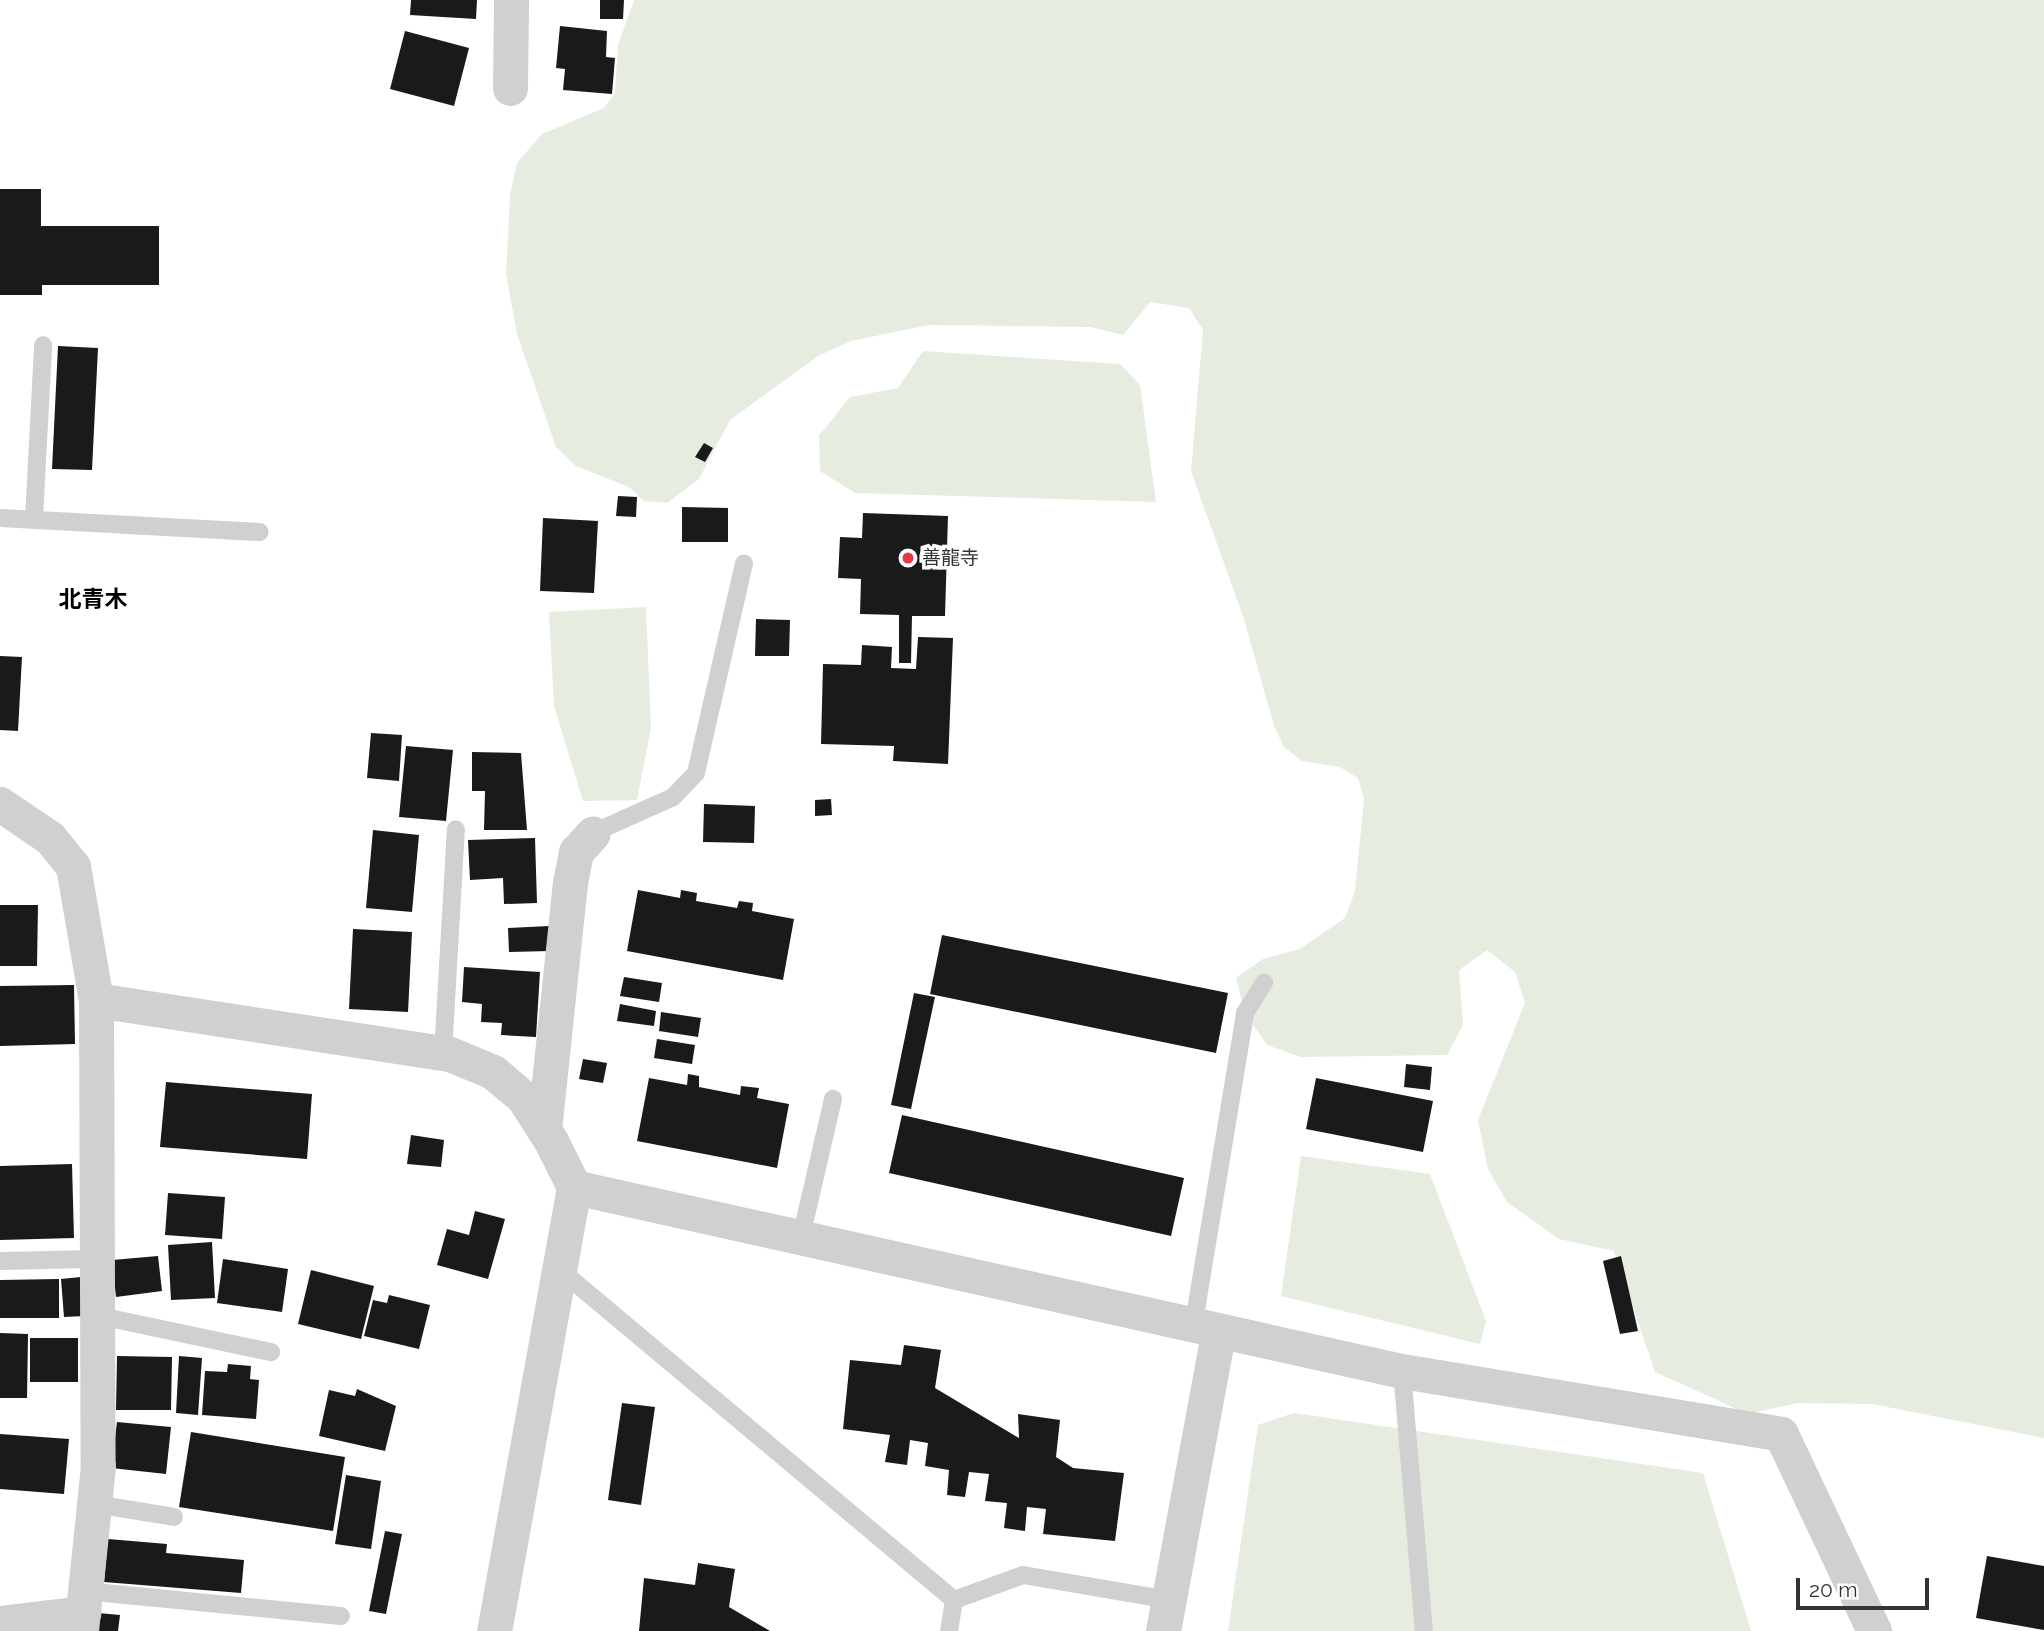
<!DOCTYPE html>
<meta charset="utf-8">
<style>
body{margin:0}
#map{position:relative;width:2044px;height:1631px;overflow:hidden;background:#fff;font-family:Raleway,"Noto Sans JP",sans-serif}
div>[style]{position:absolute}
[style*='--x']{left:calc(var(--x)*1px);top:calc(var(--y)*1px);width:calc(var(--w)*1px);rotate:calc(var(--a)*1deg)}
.green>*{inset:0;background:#e6ecdf}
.building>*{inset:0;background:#1a1a1a}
.lane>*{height:18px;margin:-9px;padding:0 9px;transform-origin:9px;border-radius:9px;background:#d0d0d0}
.street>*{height:35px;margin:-17.5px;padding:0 17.5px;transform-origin:17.5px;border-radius:17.5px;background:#d0d0d0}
.dots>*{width:19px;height:19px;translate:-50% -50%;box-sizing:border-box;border:4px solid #fff;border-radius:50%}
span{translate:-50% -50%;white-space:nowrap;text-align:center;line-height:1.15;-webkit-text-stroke:7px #fff;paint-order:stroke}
.poi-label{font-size:19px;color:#333}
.left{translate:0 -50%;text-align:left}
.quarter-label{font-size:23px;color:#000;font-weight:700}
.scale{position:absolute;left:1796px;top:1578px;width:133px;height:32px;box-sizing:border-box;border:4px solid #333;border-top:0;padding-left:9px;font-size:21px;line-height:24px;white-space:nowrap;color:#333;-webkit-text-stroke:5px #fff;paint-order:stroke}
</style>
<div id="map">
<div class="green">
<i style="clip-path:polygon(634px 0,2044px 0,2044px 1438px,1872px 1404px,1797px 1403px,1748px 1414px,1655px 1372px,1614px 1251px,1559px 1239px,1507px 1202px,1488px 1169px,1478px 1120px,1525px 1003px,1515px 972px,1487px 950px,1459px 970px,1463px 1025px,1447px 1055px,1300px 1057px,1267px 1045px,1245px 1013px,1236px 978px,1263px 959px,1300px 949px,1345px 918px,1355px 891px,1364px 799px,1358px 778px,1340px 767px,1302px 761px,1284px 747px,1274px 726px,1244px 619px,1191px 471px,1203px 330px,1189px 308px,1150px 302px,1123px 335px,1091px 327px,929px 325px,851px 341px,818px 356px,730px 420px,699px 479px,667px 503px,644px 501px,629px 487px,576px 466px,556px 447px,517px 334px,506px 274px,510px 195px,517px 163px,542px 134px,604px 108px,615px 93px,618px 45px)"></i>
<i style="clip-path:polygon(923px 351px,1120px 364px,1140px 385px,1156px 502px,855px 493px,820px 471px,819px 436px,850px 397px,898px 388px)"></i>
<i style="clip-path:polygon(646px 607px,651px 728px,637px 800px,583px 801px,554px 706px,549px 612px)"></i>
<i style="clip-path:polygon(1301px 1156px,1430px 1174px,1486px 1321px,1480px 1344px,1281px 1296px)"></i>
<i style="clip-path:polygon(1294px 1413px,1703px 1473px,1751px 1631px,1228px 1631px,1258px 1425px)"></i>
</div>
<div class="building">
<i style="clip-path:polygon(411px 0,477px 0,476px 19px,410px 15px)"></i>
<i style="clip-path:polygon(600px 0,624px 0,623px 19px,600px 19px)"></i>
<i style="clip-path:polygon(560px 26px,607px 31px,606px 57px,615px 58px,612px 94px,563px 90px,565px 69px,556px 68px)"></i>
<i style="clip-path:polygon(405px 31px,469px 48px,454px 106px,390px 89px)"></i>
<i style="clip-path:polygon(0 189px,41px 189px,41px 226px,159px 226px,159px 285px,42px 285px,42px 295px,0 295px)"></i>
<i style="clip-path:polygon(58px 346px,98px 348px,92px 470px,52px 469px)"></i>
<i style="clip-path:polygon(704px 443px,713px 448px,705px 462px,695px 457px)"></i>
<i style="clip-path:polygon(618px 496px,637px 497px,636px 517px,616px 516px)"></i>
<i style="clip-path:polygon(682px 507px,728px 508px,728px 542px,682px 542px)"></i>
<i style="clip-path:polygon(863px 513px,948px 516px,945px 616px,912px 616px,911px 663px,899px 663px,899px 615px,860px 614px,861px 579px,838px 578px,840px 537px,862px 538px)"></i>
<i style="clip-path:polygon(543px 518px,598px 521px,594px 593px,540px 591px)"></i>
<i style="clip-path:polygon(756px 619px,790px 620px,789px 656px,755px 656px)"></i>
<i style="clip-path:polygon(918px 637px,953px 638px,948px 764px,893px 761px,894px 746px,821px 744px,823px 664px,861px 665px,862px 645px,892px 647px,891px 668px,916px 669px)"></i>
<i style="clip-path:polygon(0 656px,22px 657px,18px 731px,0 730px)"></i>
<i style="clip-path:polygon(371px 733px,402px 735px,399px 781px,367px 778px)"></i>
<i style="clip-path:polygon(406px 746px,453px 750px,446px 821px,399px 817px)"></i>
<i style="clip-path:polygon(472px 752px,521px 753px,527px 830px,484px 830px,485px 791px,472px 791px)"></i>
<i style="clip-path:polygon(831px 799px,832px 815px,815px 816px,815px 800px)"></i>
<i style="clip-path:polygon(704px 804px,755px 806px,754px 843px,703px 842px)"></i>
<i style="clip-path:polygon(373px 830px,419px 835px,412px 912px,366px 908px)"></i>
<i style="clip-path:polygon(535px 838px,537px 903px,504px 904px,503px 878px,470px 880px,468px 840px)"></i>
<i style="clip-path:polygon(638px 890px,680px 898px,681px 890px,697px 893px,696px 901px,737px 908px,739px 901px,753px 903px,752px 911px,794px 919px,783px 980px,627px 951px)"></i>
<i style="clip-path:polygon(0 905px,38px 905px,37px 966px,0 966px)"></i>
<i style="clip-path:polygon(549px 926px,550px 951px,509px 952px,508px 928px)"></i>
<i style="clip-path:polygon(353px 929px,412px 932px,408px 1012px,349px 1009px)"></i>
<i style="clip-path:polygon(942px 935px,1228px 993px,1216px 1053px,930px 994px)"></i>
<i style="clip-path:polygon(464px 967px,540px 972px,536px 1037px,501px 1035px,502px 1023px,481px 1022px,482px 1004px,462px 1002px)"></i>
<i style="clip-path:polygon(624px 977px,662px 983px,659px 1002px,620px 996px)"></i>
<i style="clip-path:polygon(74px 985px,75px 1044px,0 1046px,0 986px)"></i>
<i style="clip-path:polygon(914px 993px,935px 997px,911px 1109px,891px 1105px)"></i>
<i style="clip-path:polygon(620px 1004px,656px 1011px,654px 1026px,617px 1021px)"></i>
<i style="clip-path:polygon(661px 1012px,701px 1018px,698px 1037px,659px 1031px)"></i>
<i style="clip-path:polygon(657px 1039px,695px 1045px,692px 1064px,654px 1058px)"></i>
<i style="clip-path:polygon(583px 1059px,607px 1063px,603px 1083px,579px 1079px)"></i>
<i style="clip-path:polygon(1406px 1064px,1432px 1067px,1430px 1090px,1404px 1087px)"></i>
<i style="clip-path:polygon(688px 1074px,699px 1076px,699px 1087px,740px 1095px,741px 1086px,759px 1088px,757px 1098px,789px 1104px,777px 1168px,637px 1141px,649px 1078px,687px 1085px)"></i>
<i style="clip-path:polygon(1316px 1078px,1433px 1101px,1423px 1152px,1306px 1129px)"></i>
<i style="clip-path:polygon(166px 1082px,312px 1094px,307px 1159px,160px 1147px)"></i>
<i style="clip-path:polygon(902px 1115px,1184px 1178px,1171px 1236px,889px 1173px)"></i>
<i style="clip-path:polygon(411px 1135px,444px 1140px,441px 1167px,407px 1164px)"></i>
<i style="clip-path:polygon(72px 1164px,74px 1238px,0 1240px,0 1166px)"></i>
<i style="clip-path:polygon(168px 1193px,225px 1197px,222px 1239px,165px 1235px)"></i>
<i style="clip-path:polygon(475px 1211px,505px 1219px,488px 1279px,437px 1265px,447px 1229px,469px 1235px)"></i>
<i style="clip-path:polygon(212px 1242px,215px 1298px,171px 1300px,168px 1245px)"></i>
<i style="clip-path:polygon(158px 1256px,162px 1291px,116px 1297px,112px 1260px)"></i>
<i style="clip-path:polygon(1621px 1256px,1638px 1331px,1620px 1334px,1603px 1261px)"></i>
<i style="clip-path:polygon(223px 1259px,288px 1269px,282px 1312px,217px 1303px)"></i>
<i style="clip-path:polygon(311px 1270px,374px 1286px,361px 1339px,298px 1324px)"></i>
<i style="clip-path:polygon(81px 1277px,84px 1316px,64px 1317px,61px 1279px)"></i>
<i style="clip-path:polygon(59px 1279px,59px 1318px,0 1318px,0 1280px)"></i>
<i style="clip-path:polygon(389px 1295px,430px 1305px,419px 1349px,364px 1336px,373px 1300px,387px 1303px)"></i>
<i style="clip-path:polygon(0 1333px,28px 1334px,27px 1398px,0 1398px)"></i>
<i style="clip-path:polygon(30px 1338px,78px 1338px,78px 1382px,30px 1382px)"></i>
<i style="clip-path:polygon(904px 1345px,941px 1350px,935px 1388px,1019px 1438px,1018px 1414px,1060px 1420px,1056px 1457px,1073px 1468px,1124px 1473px,1115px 1541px,1043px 1534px,1046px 1509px,1027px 1507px,1025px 1531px,1004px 1528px,1007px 1503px,985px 1501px,989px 1474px,969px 1472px,965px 1497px,947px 1495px,949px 1470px,925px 1466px,928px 1443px,910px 1440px,907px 1465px,885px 1462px,890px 1435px,843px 1429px,850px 1360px,901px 1365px)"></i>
<i style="clip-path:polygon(117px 1356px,172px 1357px,171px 1410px,116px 1410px)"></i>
<i style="clip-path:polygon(179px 1356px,202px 1358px,198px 1415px,176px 1413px)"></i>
<i style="clip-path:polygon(228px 1364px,251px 1366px,250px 1379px,259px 1380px,256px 1419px,202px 1415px,205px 1371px,227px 1372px)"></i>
<i style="clip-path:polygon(357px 1389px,396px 1406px,385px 1451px,319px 1436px,329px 1390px,355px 1396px)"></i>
<i style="clip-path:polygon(622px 1403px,655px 1407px,641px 1505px,608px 1500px)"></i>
<i style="clip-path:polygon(117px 1422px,171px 1427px,166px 1474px,111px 1468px)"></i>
<i style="clip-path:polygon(191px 1432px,345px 1457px,333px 1531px,179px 1507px)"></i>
<i style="clip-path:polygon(0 1434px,69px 1439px,64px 1494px,0 1489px)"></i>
<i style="clip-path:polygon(346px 1475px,381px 1481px,371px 1549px,335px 1544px)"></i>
<i style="clip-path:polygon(385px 1531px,402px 1534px,386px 1614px,369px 1611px)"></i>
<i style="clip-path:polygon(108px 1539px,167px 1544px,166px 1553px,244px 1560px,241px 1593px,104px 1582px)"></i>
<i style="clip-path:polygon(1987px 1556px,2044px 1566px,2044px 1630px,1976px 1618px)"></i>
<i style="clip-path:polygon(698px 1563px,735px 1569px,729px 1607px,770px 1631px,639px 1631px,644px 1578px,695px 1585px)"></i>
<i style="clip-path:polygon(98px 1613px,120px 1615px,118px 1631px,96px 1631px)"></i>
</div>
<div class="lane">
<i style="--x:0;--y:518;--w:260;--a:3.1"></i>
<i style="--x:34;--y:519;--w:174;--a:-87"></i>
<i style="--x:593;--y:833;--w:88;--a:-24.2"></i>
<i style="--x:673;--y:797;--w:33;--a:-46"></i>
<i style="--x:696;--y:773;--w:215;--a:-77.1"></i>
<i style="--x:443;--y:1053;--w:224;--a:-86.7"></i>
<i style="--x:800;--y:1241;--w:146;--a:-76.9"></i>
<i style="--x:0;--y:1261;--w:94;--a:-1.2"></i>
<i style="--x:559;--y:1269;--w:515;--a:39.96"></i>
<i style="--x:954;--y:1600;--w:31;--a:99"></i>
<i style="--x:95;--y:1315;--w:180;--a:11.9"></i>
<i style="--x:1193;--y:1328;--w:319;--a:-80.6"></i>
<i style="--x:1245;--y:1013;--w:36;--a:-58"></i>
<i style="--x:1402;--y:1371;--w:261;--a:85.2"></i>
<i style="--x:95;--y:1504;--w:80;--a:9.3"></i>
<i style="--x:85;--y:1591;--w:257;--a:5.6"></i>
<i style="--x:954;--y:1600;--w:73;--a:-19.9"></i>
<i style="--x:1023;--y:1575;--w:148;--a:9.7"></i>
</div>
<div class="street">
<i style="--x:510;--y:88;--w:88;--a:-89.3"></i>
<i style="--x:0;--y:804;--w:60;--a:34.2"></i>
<i style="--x:50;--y:838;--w:36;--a:51"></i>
<i style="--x:73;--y:866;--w:136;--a:80.3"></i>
<i style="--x:96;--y:1000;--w:466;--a:89.8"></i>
<i style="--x:98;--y:1466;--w:166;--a:95.9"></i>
<i style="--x:96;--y:1000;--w:358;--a:8.7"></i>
<i style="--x:450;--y:1054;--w:47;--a:22.7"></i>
<i style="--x:493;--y:1072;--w:39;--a:40"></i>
<i style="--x:523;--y:1097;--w:52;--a:57.5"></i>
<i style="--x:551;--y:1141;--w:51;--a:63.4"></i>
<i style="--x:574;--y:1187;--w:451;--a:100.2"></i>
<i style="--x:544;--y:1130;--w:248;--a:-84"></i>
<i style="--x:570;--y:883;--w:32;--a:-79"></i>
<i style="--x:576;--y:852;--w:25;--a:-48"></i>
<i style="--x:574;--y:1187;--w:848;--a:12.53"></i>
<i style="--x:1402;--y:1371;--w:384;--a:9.4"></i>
<i style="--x:1781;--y:1434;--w:218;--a:64.7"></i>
<i style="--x:0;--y:1623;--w:84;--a:-6.9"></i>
<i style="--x:1163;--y:1631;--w:303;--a:-79.5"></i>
</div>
<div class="dots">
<i style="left:908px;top:558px;background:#e63946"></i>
</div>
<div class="poi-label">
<span class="left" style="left:922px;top:558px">善龍寺</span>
</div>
<div class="quarter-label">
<span style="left:93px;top:599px">北青木</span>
</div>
<div class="scale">20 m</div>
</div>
